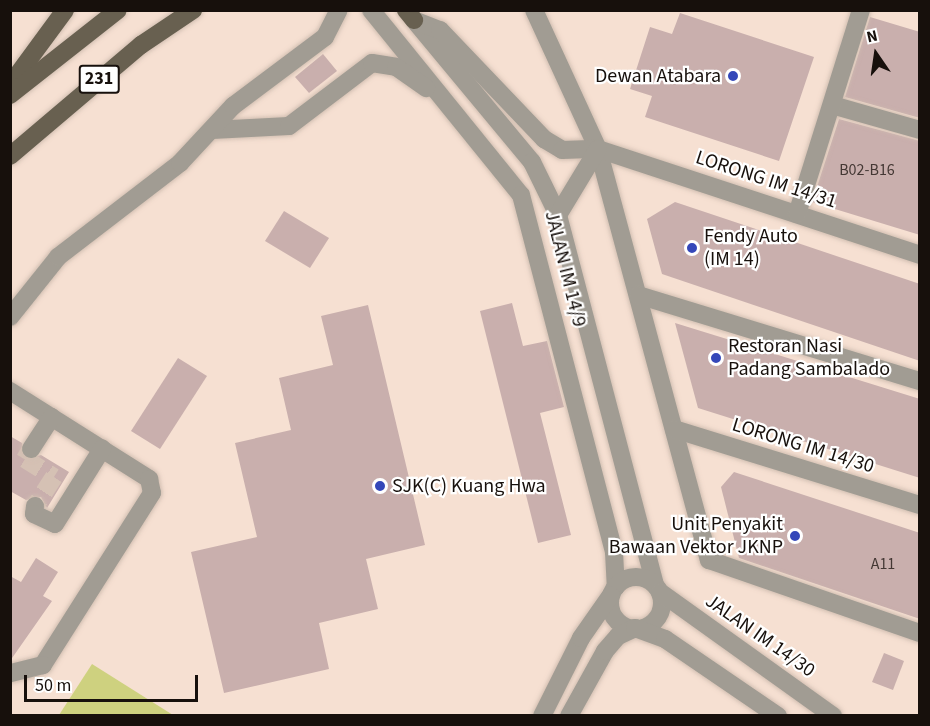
<!DOCTYPE html>
<style>
body{margin:0}
#map{position:relative;width:930px;height:726px;overflow:hidden;background:#f6e0d2;font-family:"Source Sans 3",sans-serif}
div>[style]{position:absolute}
[style*='--x']{left:calc(var(--x)*1px);top:calc(var(--y)*1px);width:calc(var(--w)*1px);rotate:calc(var(--a)*1deg)}
.green>*{inset:0;background:#ced17f}
.building>*{inset:0;background:#c9afad}
.minor-tunnel>*{height:18px;margin-top:-9px;transform-origin:0;background:repeating-linear-gradient(90deg,#d5c1b4 0 18px,transparent 0 27px)}
.roads{filter:drop-shadow(0 0 2px #d2bfb2) drop-shadow(0 0 2px #d2bfb2)}
.minor>*{height:18px;margin:-9px;padding:0 9px;transform-origin:9px;border-radius:9px;background:#a19c93}
.minor>.ring{margin:-9px;padding:0;box-sizing:content-box;background:none;border:18px solid #a19c93;border-radius:50%}
.major>*{height:18px;margin:-9px;padding:0 9px;transform-origin:9px;border-radius:9px;background:#686050}
.dots>*{width:16px;height:16px;translate:-50% -50%;box-sizing:border-box;border:3px solid #fff;border-radius:50%}
span{translate:-50% -50%;white-space:nowrap;text-align:center;line-height:1.15;-webkit-text-stroke:4.5px #fff;paint-order:stroke}
.number-label{font-size:16px;color:#443834}
.number-label span{-webkit-text-stroke-width:0}
.shield-label span{padding:2px 4px;background:#fff;border:2px solid;border-radius:4px;-webkit-text-stroke-width:0}
.shield-label{font-size:18px;color:#17100c;font-weight:700}
.poi-label{font-size:20px;color:#17100c}
.right{translate:-100% -50%;text-align:right}
.left{translate:0 -50%;text-align:left}
.street-label{font-size:20px;color:#17100c}
.frame{position:absolute;inset:0;border:12px solid #17100c;pointer-events:none}
.north{position:absolute;left:846px;top:24px;width:60px;height:60px;-webkit-text-stroke:4px #fff;paint-order:stroke;rotate:347deg;font-size:16px;font-weight:700;line-height:24px;text-align:center;color:#17100c}
.north::after{content:'';display:block;margin:auto;width:21px;height:27px;background:#17100c;clip-path:polygon(50% 0,100% 100%,50% 72%,0 100%)}
.scale{position:absolute;left:24px;top:675px;width:174px;height:27px;box-sizing:border-box;border:3px solid #17100c;border-top:0;padding-left:8px;font-size:18px;line-height:21px;white-space:nowrap;color:#17100c;-webkit-text-stroke:4px #fff;paint-order:stroke}
</style>
<div id="map">
<div class="green">
<i style="clip-path:polygon(92px 664px,173px 715px,59px 715px)"></i>
</div>
<div class="building">
<i style="clip-path:polygon(680px 13px,814px 57px,779px 161px,645px 117px,652px 96px,630px 89px,650px 27px,672px 34px)"></i>
<i style="clip-path:polygon(870px 17px,920px 32px,920px 118px,845px 97px)"></i>
<i style="clip-path:polygon(323px 54px,337px 71px,309px 93px,295px 77px)"></i>
<i style="clip-path:polygon(839px 119px,920px 141px,920px 235px,812px 202px)"></i>
<i style="clip-path:polygon(675px 202px,920px 284px,920px 361px,662px 274px,647px 219px)"></i>
<i style="clip-path:polygon(284px 211px,329px 238px,310px 268px,265px 241px)"></i>
<i style="clip-path:polygon(512px 303px,523px 346px,547px 341px,564px 407px,540px 413px,571px 535px,538px 543px,480px 311px)"></i>
<i style="clip-path:polygon(368px 305px,425px 545px,366px 559px,378px 609px,319px 623px,329px 669px,224px 693px,191px 552px,257px 537px,235px 443px,291px 430px,279px 378px,333px 365px,321px 316px)"></i>
<i style="clip-path:polygon(675px 323px,920px 399px,920px 478px,698px 408px)"></i>
<i style="clip-path:polygon(178px 358px,207px 376px,160px 449px,131px 431px)"></i>
<i style="clip-path:polygon(10px 436px,22px 443px,25px 459px,41px 455px,69px 472px,47px 508px,41px 497px,26px 500px,10px 491px)"></i>
<i style="clip-path:polygon(734px 472px,920px 533px,920px 619px,739px 558px,721px 487px)"></i>
<i style="clip-path:polygon(36px 558px,58px 572px,43px 596px,52px 601px,10px 661px,10px 576px,21px 582px)"></i>
<i style="clip-path:polygon(884px 653px,904px 661px,893px 690px,872px 682px)"></i>
</div>
<div class="minor-tunnel">
<i style="--x:31;--y:449;--w:12;--a:121"></i>
<i style="--x:25;--y:459;--w:34;--a:32"></i>
<i style="--x:54;--y:477;--w:35;--a:123"></i>
</div>
<div class="roads">
<div class="minor">
<i style="--x:371;--y:10;--w:238;--a:51"></i>
<i style="--x:521;--y:195;--w:369;--a:75.4"></i>
<i style="--x:614;--y:552;--w:35;--a:87"></i>
<i style="--x:534;--y:10;--w:153;--a:65.3"></i>
<i style="--x:598;--y:149;--w:426;--a:74.9"></i>
<i style="--x:709;--y:560;--w:223;--a:19.1"></i>
<i style="--x:414;--y:20;--w:185;--a:50.3"></i>
<i style="--x:532;--y:162;--w:59;--a:63.9"></i>
<i style="--x:558;--y:215;--w:382;--a:75.3"></i>
<i style="--x:416;--y:21;--w:26;--a:21"></i>
<i style="--x:440;--y:30;--w:151;--a:46.3"></i>
<i style="--x:544;--y:139;--w:21;--a:31"></i>
<i style="--x:562;--y:150;--w:36;--a:-2"></i>
<i style="--x:598;--y:149;--w:339;--a:18.2"></i>
<i style="--x:832;--y:105;--w:91;--a:15.9"></i>
<i style="--x:212;--y:130;--w:77;--a:-3"></i>
<i style="--x:289;--y:126;--w:104;--a:-37.2"></i>
<i style="--x:372;--y:63;--w:24;--a:9"></i>
<i style="--x:396;--y:67;--w:37;--a:35"></i>
<i style="--x:797;--y:214;--w:214;--a:-72.6"></i>
<i style="--x:558;--y:215;--w:77;--a:-58.8"></i>
<i style="--x:638;--y:295;--w:295;--a:17"></i>
<i style="--x:10;--y:317;--w:77;--a:-51.3"></i>
<i style="--x:58;--y:257;--w:154;--a:-37.6"></i>
<i style="--x:180;--y:163;--w:78;--a:-47.1"></i>
<i style="--x:233;--y:106;--w:115;--a:-36.9"></i>
<i style="--x:325;--y:37;--w:30;--a:-63"></i>
<i style="--x:10;--y:391;--w:165;--a:32.3"></i>
<i style="--x:149;--y:479;--w:14;--a:78"></i>
<i style="--x:152;--y:493;--w:204;--a:122.4"></i>
<i style="--x:43;--y:665;--w:34;--a:166"></i>
<i style="--x:674;--y:429;--w:257;--a:17.2"></i>
<i style="--x:31;--y:449;--w:38;--a:-57"></i>
<i style="--x:35;--y:506;--w:8;--a:97"></i>
<i style="--x:34;--y:514;--w:23;--a:25"></i>
<i style="--x:55;--y:524;--w:89;--a:-57.9"></i>
<i class="ring" style="left:610px;top:577px;width:34px;height:34px"></i>
<i style="--x:660;--y:592;--w:213;--a:35.6"></i>
<i style="--x:542;--y:716;--w:87;--a:-63.4"></i>
<i style="--x:581;--y:638;--w:52;--a:-55.1"></i>
<i style="--x:569;--y:716;--w:74;--a:-61"></i>
<i style="--x:605;--y:651;--w:20;--a:-49"></i>
<i style="--x:618;--y:636;--w:19;--a:-25"></i>
<i style="--x:635;--y:628;--w:32;--a:20"></i>
<i style="--x:665;--y:639;--w:137;--a:34.3"></i>
</div>
<div class="major">
<i style="--x:406;--y:10;--w:13;--a:51"></i>
<i style="--x:10;--y:85;--w:93;--a:-53.7"></i>
<i style="--x:10;--y:95;--w:137;--a:-38.2"></i>
<i style="--x:10;--y:156;--w:172;--a:-40.3"></i>
<i style="--x:141;--y:45;--w:63;--a:-33.9"></i>
</div>
</div>
<div class="dots">
<i style="left:733px;top:76px;background:#3447b9"></i>
<i style="left:692px;top:248px;background:#3447b9"></i>
<i style="left:716px;top:358px;background:#3447b9"></i>
<i style="left:380px;top:486px;background:#3447b9"></i>
<i style="left:795px;top:536px;background:#3447b9"></i>
</div>
<div class="number-label">
<span style="left:867px;top:170px">B02-B16</span>
<span style="left:883px;top:564px">A11</span>
</div>
<div class="shield-label">
<span style="left:99px;top:79px">231</span>
</div>
<div class="poi-label">
<span class="right" style="left:721px;top:76px">Dewan Atabara</span>
<span class="left" style="left:704px;top:248px">Fendy Auto<br>(IM 14)</span>
<span class="left" style="left:728px;top:358px">Restoran Nasi<br>Padang Sambalado</span>
<span class="left" style="left:392px;top:486px">SJK(C) Kuang Hwa</span>
<span class="right" style="left:783px;top:536px">Unit Penyakit<br>Bawaan Vektor JKNP</span>
</div>
<div class="street-label">
<span style="left:766px;top:180px;rotate:18deg">LORONG IM 14/31</span>
<span style="left:565px;top:269px;rotate:76deg">JALAN IM 14/9</span>
<span style="left:803px;top:446px;rotate:17deg">LORONG IM 14/30</span>
<span style="left:760px;top:636px;rotate:35deg">JALAN IM 14/30</span>
</div>
<div class="frame"></div>
<div class="north">N</div>
<div class="scale">50 m</div>
</div>
